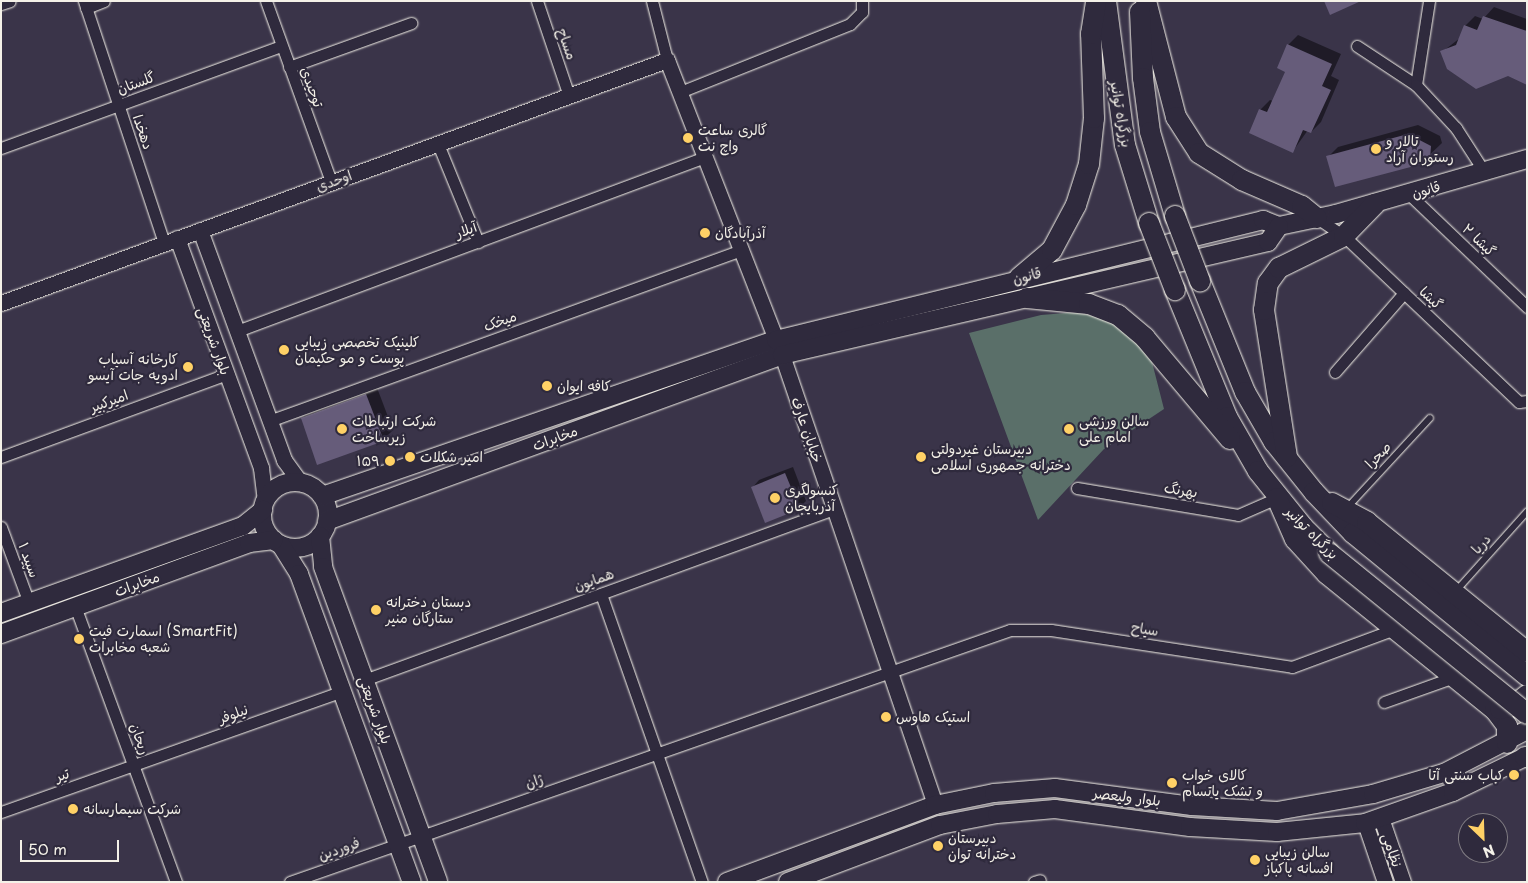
<!DOCTYPE html>
<meta charset="utf-8">
<style>
body{margin:0}
#map{position:relative;width:1528px;height:883px;overflow:hidden;background:#3a3449;font-family:"Playpen Sans","Playpen Sans Arabic",sans-serif}
div>[style]{position:absolute}
[style*='--x']{left:calc(var(--x)*1px);top:calc(var(--y)*1px);width:calc(var(--w)*1px);rotate:calc(var(--a)*1deg)}
.green>*{inset:0;background:#5a6f69}
.shadow>*{inset:0;background:#0007}
.building>*{inset:0;background:#665c7a}
.roads{filter:drop-shadow(0 0 1px #f4f1e8) drop-shadow(0 0 1px #f4f1e8)}
.lane>*{height:5.5px;margin:-2.75px;padding:0 2.75px;transform-origin:2.75px;border-radius:2.75px;background:#2f2a3d}
.street>*{height:11px;margin:-5.5px;padding:0 5.5px;transform-origin:5.5px;border-radius:5.5px;background:#2f2a3d}
.secondary>*{height:15px;margin:-7.5px;padding:0 7.5px;transform-origin:7.5px;border-radius:7.5px;background:#2f2a3d}
.primary>*{height:18px;margin:-9px;padding:0 9px;transform-origin:9px;border-radius:9px;background:#2f2a3d}
.primary>.ring{margin:-9px;padding:0;box-sizing:content-box;background:none;border:18px solid #2f2a3d;border-radius:50%}
.highway>*{height:20px;margin:-10px;padding:0 10px;transform-origin:10px;border-radius:10px;background:#2f2a3d}
.bridges{filter:drop-shadow(0 0 1px #f4f1e8) drop-shadow(0 0 1px #f4f1e8)}
.highway-bridge>*{height:20px;margin:-10px;padding:0 10px;transform-origin:10px;border-radius:10px;background:#2f2a3d}
.dots>*{width:14px;height:14px;translate:-50% -50%;box-sizing:border-box;border:2px solid #2f2a3d;border-radius:50%}
span{translate:-50% -50%;white-space:nowrap;text-align:center;line-height:1.15;-webkit-text-stroke:4.5px #2f2a3d;paint-order:stroke}
.street-label{font-size:14px;color:#f4f1e8}
.poi-label{font-size:14px;color:#f4f1e8}
.left{translate:0 -50%;text-align:left}
.right{translate:-100% -50%;text-align:right}
.frame{position:absolute;inset:0;border:2px solid #f4f1e8;pointer-events:none}
.north{position:absolute;left:1458px;top:813px;width:50px;height:50px;box-sizing:border-box;background:#2f2a3d;border:1px solid #7e7a81;border-radius:50%;rotate:156deg;font-size:14px;font-weight:700;line-height:20px;text-align:center;color:#f4f1e8}
.north::after{content:'';display:block;margin:auto;width:18px;height:22px;background:#ffd166;clip-path:polygon(50% 0,100% 100%,50% 72%,0 100%)}
.scale{position:absolute;left:20px;top:840px;width:99px;height:22px;box-sizing:border-box;border:2px solid #f4f1e8;border-top:0;padding-left:6px;font-size:15px;line-height:18px;white-space:nowrap;color:#f4f1e8;-webkit-text-stroke:4px #2f2a3d;paint-order:stroke}
</style>
<div id="map">
<div class="green">
<i style="clip-path:polygon(1078px 312px,1110px 321px,1133px 338px,1152px 362px,1164px 409px,1104px 449px,1038px 520px,969px 333px,1041px 315px)"></i>
</div>
<div class="shadow">
<i style="clip-path:polygon(1494px 7px,1527px 19px,1527px 82px,1442px 52px,1460px 38px,1465px 26px,1475px 16px,1483px 19px)"></i>
<i style="clip-path:polygon(1298px 35px,1341px 54px,1331px 76px,1339px 80px,1321px 122px,1311px 132px,1308px 130px,1293px 151px,1260px 110px,1270px 100px,1273px 101px,1287px 71px,1288px 45px)"></i>
<i style="clip-path:polygon(1418px 125px,1440px 136px,1442px 143px,1421px 163px,1328px 157px,1338px 147px)"></i>
<i style="clip-path:polygon(376px 385px,393px 430px,383px 440px,302px 418px,312px 408px)"></i>
<i style="clip-path:polygon(793px 467px,806px 501px,799px 508px,752px 488px,759px 480px)"></i>
</div>
<div class="building">
<i style="clip-path:polygon(1324px 1px,1361px 1px,1330px 15px)"></i>
<i style="clip-path:polygon(1483px 16px,1527px 31px,1527px 85px,1508px 76px,1476px 89px,1447px 69px,1440px 51px,1456px 45px,1464px 25px,1477px 30px)"></i>
<i style="clip-path:polygon(1287px 44px,1332px 64px,1322px 86px,1331px 90px,1311px 133px,1303px 130px,1293px 153px,1249px 133px,1259px 109px,1267px 112px,1285px 72px,1277px 68px)"></i>
<i style="clip-path:polygon(1408px 134px,1431px 146px,1430px 159px,1422px 164px,1335px 187px,1326px 156px)"></i>
<i style="clip-path:polygon(366px 394px,384px 441px,317px 465px,301px 418px)"></i>
<i style="clip-path:polygon(785px 473px,800px 509px,765px 523px,751px 487px)"></i>
</div>
<div class="roads">
<div class="lane">
<i style="--x:1347;--y:508;--w:122;--a:-47.3"></i>
<i style="--x:1457;--y:590;--w:105;--a:-48.1"></i>
</div>
<div class="street">
<i style="--x:84;--y:1;--w:255;--a:71.7"></i>
<i style="--x:266;--y:1;--w:192;--a:70.2"></i>
<i style="--x:537;--y:1;--w:100;--a:71.4"></i>
<i style="--x:652;--y:1;--w:61;--a:75.7"></i>
<i style="--x:1;--y:4;--w:9;--a:-18"></i>
<i style="--x:86;--y:8;--w:19;--a:-21"></i>
<i style="--x:1357;--y:46;--w:71;--a:33.5"></i>
<i style="--x:1416;--y:85;--w:85;--a:-81.2"></i>
<i style="--x:289;--y:67;--w:130;--a:-19.8"></i>
<i style="--x:1416;--y:85;--w:59;--a:47.1"></i>
<i style="--x:1456;--y:128;--w:54;--a:57.2"></i>
<i style="--x:680;--y:92;--w:183;--a:-21.8"></i>
<i style="--x:850;--y:24;--w:17;--a:-45"></i>
<i style="--x:862;--y:12;--w:11;--a:-90"></i>
<i style="--x:438;--y:144;--w:106;--a:67.8"></i>
<i style="--x:1;--y:148;--w:298;--a:-20"></i>
<i style="--x:1410;--y:195;--w:162;--a:43.7"></i>
<i style="--x:1317;--y:218;--w:32;--a:34"></i>
<i style="--x:1344;--y:236;--w:241;--a:43.5"></i>
<i style="--x:1519;--y:402;--w:8;--a:-7"></i>
<i style="--x:237;--y:331;--w:499;--a:-20.4"></i>
<i style="--x:1335;--y:372;--w:105;--a:-48.9"></i>
<i style="--x:269;--y:421;--w:502;--a:-19.91"></i>
<i style="--x:1;--y:457;--w:240;--a:-20.2"></i>
<i style="--x:1077;--y:488;--w:163;--a:9.5"></i>
<i style="--x:1238;--y:515;--w:43;--a:-23.6"></i>
<i style="--x:1;--y:527;--w:81;--a:69.8"></i>
<i style="--x:601;--y:594;--w:305;--a:70.7"></i>
<i style="--x:75;--y:606;--w:294;--a:69.9"></i>
<i style="--x:364;--y:680;--w:500;--a:-19.99"></i>
<i style="--x:1384;--y:702;--w:74;--a:-19.7"></i>
<i style="--x:1;--y:812;--w:362;--a:-19.5"></i>
<i style="--x:290;--y:882;--w:763;--a:-19.29"></i>
<i style="--x:1010;--y:630;--w:41;--a:0"></i>
<i style="--x:1051;--y:630;--w:244;--a:8.7"></i>
<i style="--x:1292;--y:667;--w:110;--a:-20.3"></i>
<i style="--x:1034;--y:882;--w:6;--a:-18"></i>
</div>
<div class="secondary">
<i style="--x:200;--y:230;--w:245;--a:69.9"></i>
<i style="--x:284;--y:460;--w:29;--a:54"></i>
<i style="--x:177;--y:238;--w:245;--a:69.9"></i>
<i style="--x:261;--y:468;--w:33;--a:83"></i>
<i style="--x:1;--y:303;--w:709;--a:-20.05"></i>
<i style="--x:667;--y:60;--w:300;--a:68.7"></i>
<i style="--x:782;--y:355;--w:475;--a:71.2"></i>
<i style="--x:1381;--y:818;--w:68;--a:71"></i>
<i style="--x:1365;--y:823;--w:62;--a:71.3"></i>
</div>
<div class="primary">
<i class="ring" style="left:262px;top:482px;width:48px;height:48px"></i>
<i style="--x:322;--y:496;--w:480;--a:-19"></i>
<i style="--x:776;--y:340;--w:502;--a:-13.84"></i>
<i style="--x:1263;--y:220;--w:17;--a:21"></i>
<i style="--x:1279;--y:226;--w:58;--a:-11.9"></i>
<i style="--x:1336;--y:214;--w:199;--a:-16.1"></i>
<i style="--x:327;--y:521;--w:484;--a:-20"></i>
<i style="--x:782;--y:355;--w:499;--a:-13.1"></i>
<i style="--x:1268;--y:242;--w:19;--a:-55"></i>
<i style="--x:320;--y:536;--w:31;--a:84"></i>
<i style="--x:323;--y:567;--w:335;--a:69.9"></i>
<i style="--x:281;--y:545;--w:34;--a:58"></i>
<i style="--x:299;--y:574;--w:328;--a:69.9"></i>
<i style="--x:1;--y:613;--w:257;--a:-19.8"></i>
<i style="--x:243;--y:526;--w:26;--a:-39"></i>
<i style="--x:1;--y:634;--w:264;--a:-20.1"></i>
<i style="--x:249;--y:543;--w:25;--a:-7"></i>
<i style="--x:727;--y:882;--w:222;--a:-20.3"></i>
<i style="--x:935;--y:805;--w:60;--a:-11.5"></i>
<i style="--x:994;--y:793;--w:61;--a:-4.7"></i>
<i style="--x:1055;--y:788;--w:138;--a:7.5"></i>
<i style="--x:1192;--y:806;--w:85;--a:3.4"></i>
<i style="--x:1277;--y:811;--w:97;--a:-10"></i>
<i style="--x:1373;--y:794;--w:74;--a:-16.5"></i>
<i style="--x:1444;--y:773;--w:93;--a:-27.4"></i>
<i style="--x:788;--y:882;--w:162;--a:-20.6"></i>
<i style="--x:940;--y:825;--w:58;--a:-10.9"></i>
<i style="--x:997;--y:814;--w:58;--a:-4.9"></i>
<i style="--x:1055;--y:809;--w:136;--a:7.6"></i>
<i style="--x:1190;--y:827;--w:87;--a:3.3"></i>
<i style="--x:1277;--y:832;--w:88;--a:-5.8"></i>
<i style="--x:1365;--y:823;--w:93;--a:-19.4"></i>
<i style="--x:1453;--y:792;--w:82;--a:-25.9"></i>
</div>
<div class="highway">
<i style="--x:1106;--y:1;--w:145;--a:82.5"></i>
<i style="--x:1125;--y:145;--w:82;--a:72.9"></i>
<i style="--x:1146;--y:1;--w:120;--a:75.5"></i>
<i style="--x:1176;--y:117;--w:43;--a:57.4"></i>
<i style="--x:1199;--y:153;--w:51;--a:32.1"></i>
<i style="--x:1242;--y:180;--w:65;--a:23.4"></i>
<i style="--x:1302;--y:206;--w:19;--a:39"></i>
<i style="--x:1140;--y:12;--w:66;--a:87.4"></i>
<i style="--x:1143;--y:78;--w:54;--a:82.6"></i>
<i style="--x:1150;--y:132;--w:88;--a:73.4"></i>
<i style="--x:1019;--y:278;--w:43;--a:-40.3"></i>
<i style="--x:1052;--y:250;--w:51;--a:-61.9"></i>
<i style="--x:1076;--y:205;--w:43;--a:-72.4"></i>
<i style="--x:1089;--y:164;--w:46;--a:-83.8"></i>
<i style="--x:1094;--y:118;--w:84;--a:-92"></i>
<i style="--x:1091;--y:34;--w:33;--a:-81"></i>
<i style="--x:1200;--y:281;--w:120;--a:67.9"></i>
<i style="--x:1245;--y:392;--w:58;--a:59.9"></i>
<i style="--x:1274;--y:442;--w:64;--a:51.3"></i>
<i style="--x:1314;--y:492;--w:57;--a:46.4"></i>
<i style="--x:1353;--y:533;--w:225;--a:39.4"></i>
<i style="--x:1175;--y:290;--w:137;--a:67.7"></i>
<i style="--x:1227;--y:417;--w:62;--a:60.1"></i>
<i style="--x:1258;--y:471;--w:72;--a:51.2"></i>
<i style="--x:1303;--y:527;--w:37;--a:45"></i>
<i style="--x:1027;--y:298;--w:62;--a:5.5"></i>
<i style="--x:1089;--y:304;--w:31;--a:21"></i>
<i style="--x:1118;--y:315;--w:35;--a:40"></i>
<i style="--x:1145;--y:338;--w:132;--a:49.9"></i>
<i style="--x:1287;--y:457;--w:149;--a:-98.9"></i>
<i style="--x:1264;--y:310;--w:27;--a:-82"></i>
<i style="--x:1268;--y:283;--w:19;--a:-54"></i>
<i style="--x:1279;--y:268;--w:72;--a:-26.2"></i>
<i style="--x:1344;--y:236;--w:45;--a:-45.9"></i>
<i style="--x:1277;--y:498;--w:45;--a:66.3"></i>
<i style="--x:1295;--y:539;--w:47;--a:47.6"></i>
<i style="--x:1327;--y:574;--w:216;--a:39"></i>
<i style="--x:1495;--y:710;--w:20;--a:53"></i>
<i style="--x:1507;--y:726;--w:17;--a:90"></i>
<i style="--x:1332;--y:503;--w:40;--a:28"></i>
<i style="--x:1367;--y:522;--w:206;--a:39.1"></i>
<i style="--x:1500;--y:709;--w:13;--a:-13"></i>
<i style="--x:1513;--y:706;--w:18;--a:-38"></i>
<i style="--x:1525;--y:757;--w:2;--a:0"></i>
</div>
</div>
<div class="bridges">
<div class="highway-bridge">
<i style="--x:1175;--y:216;--w:70;--a:69"></i>
<i style="--x:1149;--y:223;--w:72;--a:68.8"></i>
<i style="--x:1329;--y:553;--w:255;--a:39.1"></i>
</div>
</div>
<div class="dots">
<i style="left:688px;top:138px;background:#ffd166"></i>
<i style="left:1376px;top:149px;background:#ffd166"></i>
<i style="left:705px;top:233px;background:#ffd166"></i>
<i style="left:284px;top:350px;background:#ffd166"></i>
<i style="left:188px;top:367px;background:#ffd166"></i>
<i style="left:547px;top:386px;background:#ffd166"></i>
<i style="left:342px;top:429px;background:#ffd166"></i>
<i style="left:1069px;top:429px;background:#ffd166"></i>
<i style="left:410px;top:457px;background:#ffd166"></i>
<i style="left:921px;top:457px;background:#ffd166"></i>
<i style="left:390px;top:461px;background:#ffd166"></i>
<i style="left:775px;top:498px;background:#ffd166"></i>
<i style="left:376px;top:610px;background:#ffd166"></i>
<i style="left:79px;top:639px;background:#ffd166"></i>
<i style="left:886px;top:717px;background:#ffd166"></i>
<i style="left:1514px;top:775px;background:#ffd166"></i>
<i style="left:1172px;top:783px;background:#ffd166"></i>
<i style="left:73px;top:809px;background:#ffd166"></i>
<i style="left:938px;top:846px;background:#ffd166"></i>
<i style="left:1255px;top:860px;background:#ffd166"></i>
</div>
<div class="street-label">
<span style="left:567px;top:44px;rotate:71deg">مساح</span>
<span style="left:136px;top:83px;rotate:-20deg">گلستان</span>
<span style="left:312px;top:87px;rotate:70deg">توحیدی</span>
<span style="left:1121px;top:114px;rotate:80deg">بزرگراه توانیر</span>
<span style="left:143px;top:132px;rotate:71deg">دهخدا</span>
<span style="left:334px;top:181px;rotate:-20deg">اوحدی</span>
<span style="left:1426px;top:190px;rotate:-16deg">قانون</span>
<span style="left:466px;top:230px;rotate:-20deg">آیلار</span>
<span style="left:1479px;top:240px;rotate:44deg">گیشا ۲</span>
<span style="left:1027px;top:276px;rotate:-14deg">قانون</span>
<span style="left:1431px;top:298px;rotate:44deg">گیشا</span>
<span style="left:500px;top:321px;rotate:-20deg">میخک</span>
<span style="left:214px;top:341px;rotate:70deg">بلوار شریعتى</span>
<span style="left:109px;top:401px;rotate:-20deg">امیرکبیر</span>
<span style="left:807px;top:430px;rotate:71deg">خیابان عارف</span>
<span style="left:555px;top:438px;rotate:-20deg">مخابرات</span>
<span style="left:1378px;top:455px;rotate:-47deg">صحرا</span>
<span style="left:1181px;top:490px;rotate:9deg">بهرنگ</span>
<span style="left:1312px;top:533px;rotate:45deg">بزرگراه توانیر</span>
<span style="left:1481px;top:544px;rotate:-48deg">دریا</span>
<span style="left:29px;top:560px;rotate:70deg">سپید ۱</span>
<span style="left:594px;top:580px;rotate:-20deg">همایون</span>
<span style="left:137px;top:584px;rotate:-20deg">مخابرات</span>
<span style="left:1145px;top:629px;rotate:9deg">سیاح</span>
<span style="left:375px;top:710px;rotate:70deg">بلوار شریعتى</span>
<span style="left:233px;top:714px;rotate:-20deg">نیلوفر</span>
<span style="left:140px;top:739px;rotate:70deg">ریحان</span>
<span style="left:62px;top:775px;rotate:-19deg">تیر</span>
<span style="left:534px;top:781px;rotate:-19deg">ژان</span>
<span style="left:1127px;top:797px;rotate:7deg">بلوار ولیعصر</span>
<span style="left:339px;top:849px;rotate:-19deg">فروردین</span>
<span style="left:1392px;top:850px;rotate:71deg">نظامی</span>
</div>
<div class="poi-label">
<span class="left" style="left:698px;top:138px">گالری ساعت<br>واچ نت</span>
<span class="left" style="left:1386px;top:149px">تالار و<br>رستوران آراد</span>
<span class="left" style="left:715px;top:233px">آذرآبادگان</span>
<span class="left" style="left:295px;top:350px">کلینیک تخصصی زیبایی<br>پوست و مو حکیمان</span>
<span class="right" style="left:178px;top:367px">کارخانه آسیاب<br>ادویه جات آیسو</span>
<span class="left" style="left:557px;top:386px">کافه ایوان</span>
<span class="left" style="left:352px;top:429px">شرکت ارتباطات<br>زیرساخت</span>
<span class="left" style="left:1079px;top:429px">سالن ورزشی<br>امام علی</span>
<span class="left" style="left:931px;top:457px">دبیرستان غیردولتی<br>دخترانه جمهوری اسلامی</span>
<span class="left" style="left:420px;top:457px">امیر شکلات</span>
<span class="right" style="left:380px;top:461px">۱۵۹</span>
<span class="left" style="left:785px;top:498px">کنسولگری<br>آذربایجان</span>
<span class="left" style="left:386px;top:610px">دبستان دخترانه<br>ستارگان منیر</span>
<span class="left" style="left:89px;top:639px">اسمارت فیت (SmartFit)<br>شعبه مخابرات</span>
<span class="left" style="left:896px;top:717px">استیک هاوس</span>
<span class="left" style="left:1182px;top:783px">کالای خواب<br>و تشک یاتسام</span>
<span class="right" style="left:1504px;top:775px">کباب سنتی آتا</span>
<span class="left" style="left:83px;top:809px">شرکت سیمارسانه</span>
<span class="left" style="left:948px;top:846px">دبیرستان<br>دخترانه توان</span>
<span class="left" style="left:1265px;top:860px">سالن زیبایی<br>افسانه پاکباز</span>
</div>
<div class="frame"></div>
<div class="north">N</div>
<div class="scale">50 m</div>
</div>
